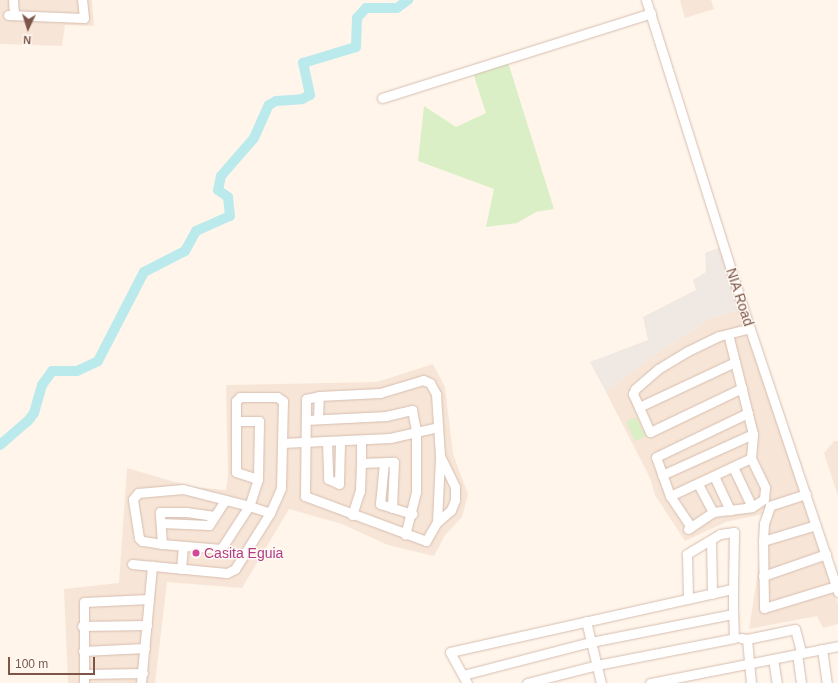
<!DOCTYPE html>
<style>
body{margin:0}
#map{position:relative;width:838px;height:683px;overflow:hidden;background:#fff5ea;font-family:Helvetica,sans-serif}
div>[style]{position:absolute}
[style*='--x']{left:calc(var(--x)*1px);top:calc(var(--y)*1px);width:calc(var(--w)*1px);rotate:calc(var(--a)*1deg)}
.residential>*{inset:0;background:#f7e6d7}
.industrial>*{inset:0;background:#f0e8e3}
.green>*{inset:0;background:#dbefc6}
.river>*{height:10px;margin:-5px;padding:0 5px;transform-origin:5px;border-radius:5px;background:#bbeaec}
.roads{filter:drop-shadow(0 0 1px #d6bdb0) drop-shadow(0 0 1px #d6bdb0)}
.minor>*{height:9px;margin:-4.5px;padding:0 4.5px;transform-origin:4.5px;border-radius:4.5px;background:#fff}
.dots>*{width:11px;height:11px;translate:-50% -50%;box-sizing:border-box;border:2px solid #fff9f3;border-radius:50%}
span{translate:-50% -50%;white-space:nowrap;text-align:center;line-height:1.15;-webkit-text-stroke:3px #fff9f3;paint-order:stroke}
.street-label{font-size:14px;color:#7e5649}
.hotel-label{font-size:14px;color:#b23c85}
.left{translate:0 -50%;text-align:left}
.north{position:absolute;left:8px;top:8px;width:40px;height:40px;-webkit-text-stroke:3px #fff9f3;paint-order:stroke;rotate:184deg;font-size:11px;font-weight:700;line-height:16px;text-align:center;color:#7e5649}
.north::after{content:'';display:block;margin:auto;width:14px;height:18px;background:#7e5649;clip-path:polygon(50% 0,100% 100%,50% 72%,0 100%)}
.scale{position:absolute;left:8px;top:657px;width:87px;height:18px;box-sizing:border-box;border:2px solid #7e5649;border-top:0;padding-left:5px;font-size:12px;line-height:14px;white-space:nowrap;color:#7e5649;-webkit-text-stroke:3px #fff9f3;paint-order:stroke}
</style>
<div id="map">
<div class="residential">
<i style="clip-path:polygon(0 0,92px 0,94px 26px,65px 25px,62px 46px,0 44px)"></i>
<i style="clip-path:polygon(680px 0,711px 0,714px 9px,685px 18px)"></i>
<i style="clip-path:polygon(740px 310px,838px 604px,838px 624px,823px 628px,817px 616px,749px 629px,767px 513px,726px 522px,685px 541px,655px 495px,650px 478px,606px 392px,648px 359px,713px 317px)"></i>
<i style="clip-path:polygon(433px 364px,445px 387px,453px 454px,468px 494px,462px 517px,445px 535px,434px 556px,388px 545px,342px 524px,289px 509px,242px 588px,167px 582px,155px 683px,68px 683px,64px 589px,119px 583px,127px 468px,192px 487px,226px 490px,228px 475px,226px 385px,377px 382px)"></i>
<i style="clip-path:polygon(834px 441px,838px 441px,838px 496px,824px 453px)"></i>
</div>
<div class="industrial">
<i style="clip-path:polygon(719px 248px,740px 310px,713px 317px,648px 359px,606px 392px,590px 362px,648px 340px,643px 317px,696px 290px,693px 280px,706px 272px,705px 253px)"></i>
</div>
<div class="green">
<i style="clip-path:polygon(507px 59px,554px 209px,536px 212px,517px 223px,486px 227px,494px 189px,418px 161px,424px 106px,456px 127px,486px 113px,472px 70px)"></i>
<i style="clip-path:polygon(636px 417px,646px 436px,635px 441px,626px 422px)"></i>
</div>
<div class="river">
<i style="--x:0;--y:445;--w:37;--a:-41"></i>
<i style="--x:28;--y:421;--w:10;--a:-53"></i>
<i style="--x:34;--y:413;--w:29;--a:-74"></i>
<i style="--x:42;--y:385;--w:17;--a:-54"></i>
<i style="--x:52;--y:371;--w:25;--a:0"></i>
<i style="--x:77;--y:371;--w:23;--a:-25"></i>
<i style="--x:98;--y:361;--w:100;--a:-62.7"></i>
<i style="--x:144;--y:272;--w:46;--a:-27.1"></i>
<i style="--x:185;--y:251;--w:23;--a:-61"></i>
<i style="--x:196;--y:231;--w:37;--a:-24"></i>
<i style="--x:230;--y:216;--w:19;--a:-96"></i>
<i style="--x:228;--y:197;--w:12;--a:-145"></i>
<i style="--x:218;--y:190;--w:14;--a:-78"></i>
<i style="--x:221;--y:176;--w:50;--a:-49"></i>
<i style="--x:254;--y:138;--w:36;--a:-66"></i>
<i style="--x:269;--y:105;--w:8;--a:-30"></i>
<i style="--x:276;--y:101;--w:26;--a:-4"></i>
<i style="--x:302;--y:99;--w:9;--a:-27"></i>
<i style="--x:310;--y:95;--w:33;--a:-102"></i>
<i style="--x:303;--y:63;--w:55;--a:-16.8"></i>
<i style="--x:356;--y:47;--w:29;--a:-88"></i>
<i style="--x:357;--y:18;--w:13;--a:-48"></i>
<i style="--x:366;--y:8;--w:31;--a:0"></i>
<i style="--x:397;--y:8;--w:14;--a:-36"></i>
</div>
<div class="roads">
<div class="minor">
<i style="--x:13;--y:0;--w:15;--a:86"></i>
<i style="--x:646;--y:0;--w:320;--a:72.5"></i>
<i style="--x:742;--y:305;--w:303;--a:71.5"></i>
<i style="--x:8;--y:15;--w:76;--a:2.3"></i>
<i style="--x:84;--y:18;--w:18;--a:-96"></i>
<i style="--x:382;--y:98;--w:282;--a:-17.5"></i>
<i style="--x:423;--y:380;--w:8;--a:23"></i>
<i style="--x:430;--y:383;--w:13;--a:61"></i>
<i style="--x:436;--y:394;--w:62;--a:86.3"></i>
<i style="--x:440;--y:456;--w:34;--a:64"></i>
<i style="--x:455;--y:487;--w:13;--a:90"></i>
<i style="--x:455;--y:500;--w:11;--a:112"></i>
<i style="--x:451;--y:510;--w:18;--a:139"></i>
<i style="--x:437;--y:522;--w:22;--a:120"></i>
<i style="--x:426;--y:541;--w:129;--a:-159.6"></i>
<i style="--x:305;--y:496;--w:97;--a:-89.4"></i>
<i style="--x:306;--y:399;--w:13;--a:-13"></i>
<i style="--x:319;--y:396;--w:61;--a:-2.8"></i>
<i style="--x:380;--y:393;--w:45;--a:-16.8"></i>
<i style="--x:742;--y:388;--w:102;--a:154.4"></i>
<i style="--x:650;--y:432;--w:42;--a:-114.1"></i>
<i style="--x:633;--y:394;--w:5;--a:-68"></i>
<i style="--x:635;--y:389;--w:30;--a:-41"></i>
<i style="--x:658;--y:369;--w:35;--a:-31"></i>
<i style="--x:688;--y:351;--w:34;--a:-26"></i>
<i style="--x:719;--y:336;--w:32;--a:-14"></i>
<i style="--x:639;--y:407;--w:106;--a:-25.1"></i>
<i style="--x:318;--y:419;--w:23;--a:-88"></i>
<i style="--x:306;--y:420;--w:80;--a:-2.9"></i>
<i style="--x:386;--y:416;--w:27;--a:-13"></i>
<i style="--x:412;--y:410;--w:21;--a:79"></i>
<i style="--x:416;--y:431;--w:61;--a:90"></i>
<i style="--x:416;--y:492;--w:44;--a:104.3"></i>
<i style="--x:236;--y:421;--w:23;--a:0"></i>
<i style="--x:259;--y:421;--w:58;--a:91"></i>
<i style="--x:258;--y:479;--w:28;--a:108"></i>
<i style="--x:249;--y:506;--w:51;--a:123.1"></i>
<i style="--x:221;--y:549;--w:59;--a:-175.2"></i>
<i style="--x:162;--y:544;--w:20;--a:-171"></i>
<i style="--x:142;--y:541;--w:4;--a:-135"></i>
<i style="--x:139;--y:538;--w:39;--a:-99"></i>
<i style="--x:133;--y:499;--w:8;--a:-50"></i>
<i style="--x:138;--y:493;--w:45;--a:-5.1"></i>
<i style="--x:183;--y:489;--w:68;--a:14.4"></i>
<i style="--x:249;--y:506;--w:22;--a:18"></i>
<i style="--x:361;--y:440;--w:23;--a:90"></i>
<i style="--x:361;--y:463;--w:33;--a:-2"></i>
<i style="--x:394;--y:462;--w:46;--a:92.5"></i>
<i style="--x:327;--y:442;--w:37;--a:88"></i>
<i style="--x:328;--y:479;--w:12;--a:24"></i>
<i style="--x:339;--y:484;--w:42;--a:-88.6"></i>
<i style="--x:282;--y:443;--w:108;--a:-2.7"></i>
<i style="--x:390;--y:438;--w:49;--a:-12.9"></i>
<i style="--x:384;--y:463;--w:41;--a:95.6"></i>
<i style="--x:380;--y:504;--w:34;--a:17"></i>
<i style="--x:733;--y:467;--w:44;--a:64.6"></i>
<i style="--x:662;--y:475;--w:100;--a:-24.3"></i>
<i style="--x:714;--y:476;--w:38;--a:65"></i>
<i style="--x:698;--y:484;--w:32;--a:62"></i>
<i style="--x:806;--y:494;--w:38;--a:162"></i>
<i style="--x:770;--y:506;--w:18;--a:109"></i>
<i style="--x:764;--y:523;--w:18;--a:93"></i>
<i style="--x:763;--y:541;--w:67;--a:89.1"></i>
<i style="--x:764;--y:608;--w:75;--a:-17"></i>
<i style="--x:670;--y:496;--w:89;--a:-25.1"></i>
<i style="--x:352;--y:515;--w:25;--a:-72"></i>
<i style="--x:360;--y:491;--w:28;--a:-88"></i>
<i style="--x:437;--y:522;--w:64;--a:-87.3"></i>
<i style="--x:161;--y:523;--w:48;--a:2.4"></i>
<i style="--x:209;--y:525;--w:30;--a:-57"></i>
<i style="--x:691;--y:527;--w:37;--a:-124"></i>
<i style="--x:670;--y:496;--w:41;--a:-109.7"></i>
<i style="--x:656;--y:457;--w:102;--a:-25.6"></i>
<i style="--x:688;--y:529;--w:30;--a:-34"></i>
<i style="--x:713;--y:512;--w:39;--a:-7"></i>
<i style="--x:752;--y:507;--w:14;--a:-34"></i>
<i style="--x:764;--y:499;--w:12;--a:-85"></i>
<i style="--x:765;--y:487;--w:32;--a:-116"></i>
<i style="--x:751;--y:458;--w:24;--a:-85"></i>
<i style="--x:753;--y:434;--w:103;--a:-104"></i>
<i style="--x:711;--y:540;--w:54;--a:88.9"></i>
<i style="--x:763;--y:541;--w:55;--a:-16.8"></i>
<i style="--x:162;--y:544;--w:32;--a:-94"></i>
<i style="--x:160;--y:512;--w:26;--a:0"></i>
<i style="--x:186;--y:512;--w:27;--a:8"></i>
<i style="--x:132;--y:564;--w:95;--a:5.4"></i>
<i style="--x:227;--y:573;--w:9;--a:-27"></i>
<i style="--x:235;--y:569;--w:66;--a:-58"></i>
<i style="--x:270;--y:513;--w:27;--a:-66"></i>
<i style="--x:281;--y:488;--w:87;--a:-88.7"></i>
<i style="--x:283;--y:401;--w:7;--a:-146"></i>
<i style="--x:277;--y:397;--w:37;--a:180"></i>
<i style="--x:240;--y:397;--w:6;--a:135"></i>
<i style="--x:236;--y:401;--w:71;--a:90"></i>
<i style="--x:236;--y:472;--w:23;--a:18"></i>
<i style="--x:181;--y:569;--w:22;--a:-85"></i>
<i style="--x:763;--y:576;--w:67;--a:-19.2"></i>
<i style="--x:586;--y:621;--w:64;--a:76.4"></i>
<i style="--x:82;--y:626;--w:65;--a:-0.9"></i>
<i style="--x:741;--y:638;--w:6;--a:9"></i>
<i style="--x:747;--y:639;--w:44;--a:84.8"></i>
<i style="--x:747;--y:639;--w:49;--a:-11.8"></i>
<i style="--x:795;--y:629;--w:24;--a:75"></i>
<i style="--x:822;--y:649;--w:34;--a:82"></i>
<i style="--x:83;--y:651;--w:62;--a:-2.8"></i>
<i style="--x:797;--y:654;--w:29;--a:82"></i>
<i style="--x:773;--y:659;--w:24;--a:81"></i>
<i style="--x:84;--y:674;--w:59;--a:-1"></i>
<i style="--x:463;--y:675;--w:132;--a:-14.5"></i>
<i style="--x:591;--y:642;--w:145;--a:-11.2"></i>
<i style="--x:733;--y:614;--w:25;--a:-90"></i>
<i style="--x:84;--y:683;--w:81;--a:-90"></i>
<i style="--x:84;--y:602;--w:65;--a:-2.6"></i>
<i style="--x:141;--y:683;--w:118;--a:-84.6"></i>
<i style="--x:467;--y:683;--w:35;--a:-119"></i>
<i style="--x:450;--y:652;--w:290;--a:-12.6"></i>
<i style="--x:733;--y:589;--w:57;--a:-89"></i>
<i style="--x:734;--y:532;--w:14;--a:172"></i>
<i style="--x:720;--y:534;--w:39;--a:149"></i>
<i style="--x:687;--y:554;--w:45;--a:88.7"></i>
<i style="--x:527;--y:683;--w:72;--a:-14.4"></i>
<i style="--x:597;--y:665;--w:140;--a:-11.1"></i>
<i style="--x:734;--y:638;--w:24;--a:-92"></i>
<i style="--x:650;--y:683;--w:192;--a:-11.1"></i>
</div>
</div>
<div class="dots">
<i style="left:196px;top:553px;background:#d1479c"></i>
</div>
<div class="street-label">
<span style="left:740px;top:297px;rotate:72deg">NIA Road</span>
</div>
<div class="hotel-label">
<span class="left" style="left:204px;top:553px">Casita Eguia</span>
</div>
<div class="north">N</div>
<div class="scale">100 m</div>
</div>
